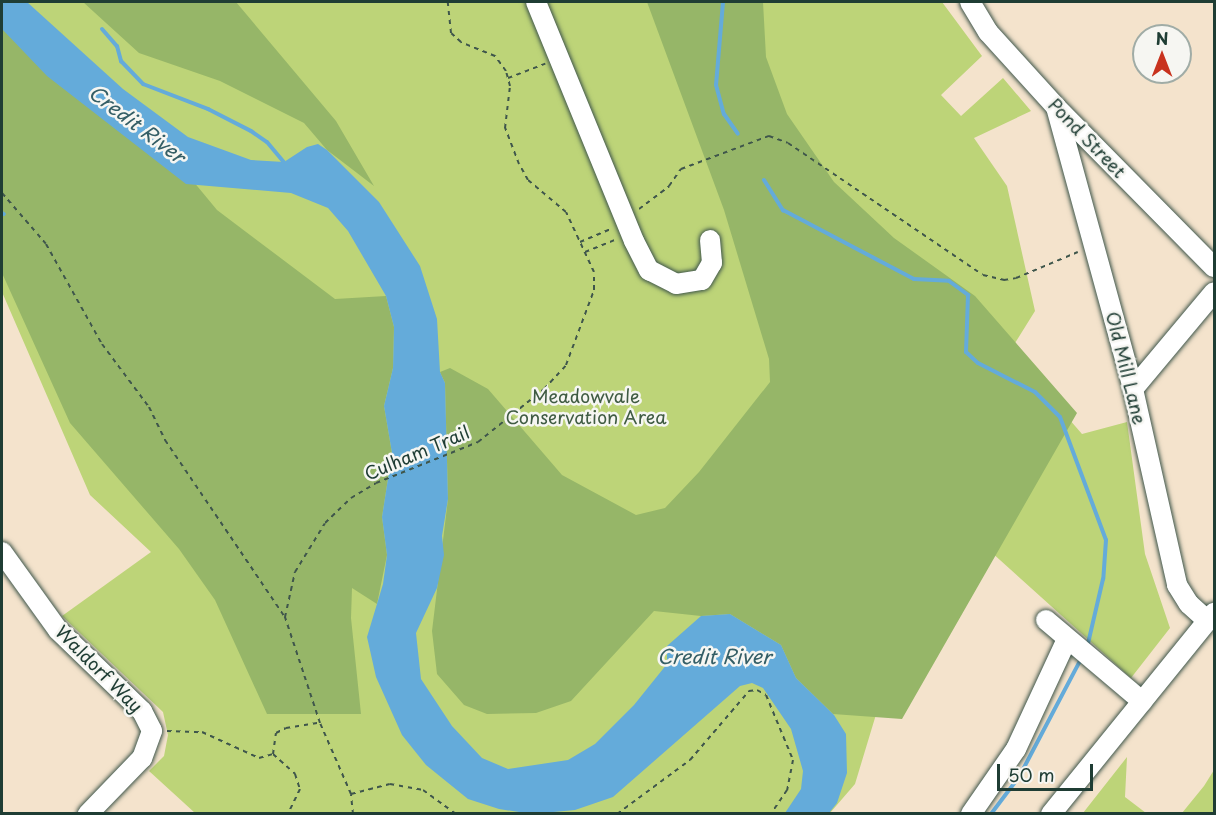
<!DOCTYPE html>
<style>
body{margin:0}
#map{position:relative;width:1216px;height:815px;overflow:hidden;background:#f4e3cc;font-family:"Playpen Sans",sans-serif}
div>[style]{position:absolute}
[style*='--x']{left:calc(var(--x)*1px);top:calc(var(--y)*1px);width:calc(var(--w)*1px);rotate:calc(var(--a)*1deg)}
.green>*{inset:0;background:#bdd478}
.forest>*{inset:0;background:#96b668}
.water>*{inset:0;background:#64abda}
.stream>*{height:4px;margin:-2px;padding:0 2px;transform-origin:2px;border-radius:2px;background:#64abda}
.path>*{height:2px;margin-top:-1px;transform-origin:0;background:repeating-linear-gradient(90deg,#3f564b 0 4.5px,transparent 0 9px)}
.roads{filter:drop-shadow(0 0 2px #3f564b) drop-shadow(0 0 2px #3f564b)}
.minor>*{height:20px;margin:-10px;padding:0 10px;transform-origin:10px;border-radius:10px;background:#fff}
span{translate:-50% -50%;white-space:nowrap;text-align:center;line-height:1.15;-webkit-text-stroke:5px #f6f6f2;paint-order:stroke}
.street-label{font-size:18px;color:#1f3d34}
.park-label{font-size:18px;color:#3f5b42}
.water-label{font-size:20px;color:#345e66;font-style:italic}
.frame{position:absolute;inset:0;border:3px solid #1f3d34;pointer-events:none}
.north{position:absolute;left:1132px;top:24px;width:60px;height:60px;box-sizing:border-box;background:#f6f6f2;border:2px solid #a0aca6;border-radius:50%;rotate:0deg;font-size:16px;font-weight:700;line-height:24px;text-align:center;color:#1f3d34}
.north::after{content:'';display:block;margin:auto;width:21px;height:27px;background:#c8321e;clip-path:polygon(50% 0,100% 100%,50% 72%,0 100%)}
.scale{position:absolute;left:997px;top:764px;width:96px;height:27px;box-sizing:border-box;border:3px solid #1f3d34;border-top:0;padding-left:8px;font-size:18px;line-height:21px;white-space:nowrap;color:#1f3d34;-webkit-text-stroke:4px #f6f6f2;paint-order:stroke}
</style>
<div id="map">
<div class="green">
<i style="clip-path:polygon(2px 2px,942px 2px,982px 56px,941px 95px,961px 116px,1003px 78px,1031px 111px,974px 138px,1007px 186px,1035px 311px,1010px 351px,1082px 434px,1127px 422px,1145px 554px,1170px 628px,1131px 678px,990px 551px,881px 698px,855px 784px,830px 813px,195px 813px,149px 771px,164px 756px,168px 735px,163px 712px,62px 616px,151px 552px,90px 495px,2px 292px)"></i>
<i style="clip-path:polygon(1127px 757px,1125px 797px,1146px 813px,1083px 813px)"></i>
<i style="clip-path:polygon(1214px 770px,1214px 813px,1182px 813px,1204px 786px)"></i>
</div>
<div class="forest">
<i style="clip-path:polygon(2px 2px,169px 152px,217px 210px,335px 299px,386px 296px,394px 327px,393px 368px,384px 406px,392px 453px,382px 517px,387px 555px,377px 604px,352px 588px,351px 618px,361px 714px,267px 714px,215px 600px,179px 549px,70px 423px,2px 273px)"></i>
<i style="clip-path:polygon(83px 2px,236px 2px,336px 121px,374px 186px,327px 150px,304px 123px,220px 81px,139px 53px)"></i>
<i style="clip-path:polygon(647px 2px,763px 2px,766px 57px,787px 114px,834px 182px,894px 238px,975px 296px,1077px 413px,902px 719px,833px 714px,796px 678px,781px 645px,730px 614px,701px 616px,654px 611px,571px 701px,536px 713px,487px 714px,464px 705px,437px 674px,432px 631px,448px 499px,445px 383px,440px 372px,450px 368px,488px 389px,562px 475px,636px 515px,665px 508px,699px 472px,770px 382px,769px 359px,724px 210px)"></i>
</div>
<div class="water">
<i style="clip-path:polygon(2px 2px,27px 2px,123px 89px,188px 137px,251px 160px,284px 162px,307px 147px,318px 144px,327px 150px,379px 202px,420px 266px,437px 319px,440px 372px,445px 383px,448px 499px,442px 536px,444px 555px,437px 588px,416px 633px,421px 679px,452px 726px,482px 758px,508px 769px,568px 760px,595px 744px,634px 705px,667px 664px,667px 646px,701px 616px,730px 614px,781px 645px,796px 678px,834px 715px,846px 734px,847px 773px,837px 803px,829px 813px,785px 813px,801px 789px,803px 771px,791px 729px,763px 688px,752px 683px,740px 686px,613px 797px,575px 810px,532px 814px,499px 809px,468px 799px,426px 765px,402px 735px,376px 677px,367px 637px,383px 584px,387px 555px,382px 517px,392px 453px,384px 406px,393px 368px,394px 327px,386px 296px,348px 231px,328px 208px,291px 193px,186px 184px,47px 76px,2px 29px)"></i>
</div>
<div class="stream">
<i style="--x:723;--y:2;--w:83;--a:94.8"></i>
<i style="--x:716;--y:85;--w:30;--a:75"></i>
<i style="--x:724;--y:114;--w:24;--a:55"></i>
<i style="--x:102;--y:29;--w:23;--a:49"></i>
<i style="--x:117;--y:46;--w:16;--a:75"></i>
<i style="--x:121;--y:61;--w:32;--a:46"></i>
<i style="--x:143;--y:84;--w:70;--a:21"></i>
<i style="--x:208;--y:109;--w:48;--a:27.1"></i>
<i style="--x:251;--y:131;--w:19;--a:35"></i>
<i style="--x:267;--y:142;--w:26;--a:50"></i>
<i style="--x:764;--y:180;--w:36;--a:58"></i>
<i style="--x:783;--y:210;--w:148;--a:27.8"></i>
<i style="--x:914;--y:279;--w:35;--a:3"></i>
<i style="--x:949;--y:281;--w:24;--a:36"></i>
<i style="--x:968;--y:295;--w:57;--a:92"></i>
<i style="--x:966;--y:352;--w:16;--a:43"></i>
<i style="--x:978;--y:363;--w:64;--a:27"></i>
<i style="--x:1035;--y:392;--w:35;--a:45"></i>
<i style="--x:1060;--y:417;--w:131;--a:69.5"></i>
<i style="--x:1106;--y:540;--w:39;--a:94"></i>
<i style="--x:1103;--y:579;--w:71;--a:103.1"></i>
<i style="--x:2;--y:213;--w:2;--a:27"></i>
<i style="--x:991;--y:814;--w:46;--a:-52.9"></i>
<i style="--x:1019;--y:777;--w:136;--a:-62.3"></i>
</div>
<div class="path">
<i style="--x:508;--y:78;--w:40;--a:-21"></i>
<i style="--x:2;--y:193;--w:67;--a:49.2"></i>
<i style="--x:46;--y:244;--w:115;--a:60.8"></i>
<i style="--x:102;--y:344;--w:79;--a:53.3"></i>
<i style="--x:149;--y:407;--w:37;--a:64"></i>
<i style="--x:165;--y:440;--w:214;--a:55.9"></i>
<i style="--x:639;--y:209;--w:38;--a:-37"></i>
<i style="--x:669;--y:186;--w:21;--a:-55"></i>
<i style="--x:681;--y:169;--w:94;--a:-20.6"></i>
<i style="--x:769;--y:136;--w:20;--a:20"></i>
<i style="--x:788;--y:143;--w:235;--a:34.1"></i>
<i style="--x:983;--y:275;--w:22;--a:13"></i>
<i style="--x:1004;--y:280;--w:12;--a:-9"></i>
<i style="--x:1016;--y:278;--w:67;--a:-22.8"></i>
<i style="--x:580;--y:242;--w:34;--a:-23"></i>
<i style="--x:585;--y:252;--w:35;--a:-22"></i>
<i style="--x:167;--y:731;--w:35;--a:2"></i>
<i style="--x:202;--y:732;--w:63;--a:24.5"></i>
<i style="--x:259;--y:758;--w:15;--a:-16"></i>
<i style="--x:273;--y:754;--w:30;--a:42"></i>
<i style="--x:295;--y:774;--w:16;--a:72"></i>
<i style="--x:300;--y:789;--w:28;--a:116"></i>
<i style="--x:273;--y:754;--w:21;--a:-82"></i>
<i style="--x:276;--y:733;--w:11;--a:-27"></i>
<i style="--x:286;--y:728;--w:33;--a:-9"></i>
<i style="--x:351;--y:794;--w:40;--a:-14.4"></i>
<i style="--x:390;--y:784;--w:34;--a:10"></i>
<i style="--x:423;--y:790;--w:41;--a:36"></i>
<i style="--x:353;--y:814;--w:20;--a:-96"></i>
<i style="--x:351;--y:794;--w:77;--a:-113.6"></i>
<i style="--x:320;--y:723;--w:112;--a:-108.3"></i>
<i style="--x:285;--y:617;--w:46;--a:-77.5"></i>
<i style="--x:295;--y:572;--w:57;--a:-58.5"></i>
<i style="--x:325;--y:523;--w:36;--a:-44"></i>
<i style="--x:351;--y:498;--w:29;--a:-31"></i>
<i style="--x:376;--y:483;--w:110;--a:-21.9"></i>
<i style="--x:478;--y:442;--w:85;--a:-38.8"></i>
<i style="--x:544;--y:389;--w:33;--a:-47"></i>
<i style="--x:566;--y:365;--w:80;--a:-69.5"></i>
<i style="--x:594;--y:290;--w:18;--a:-90"></i>
<i style="--x:594;--y:272;--w:66;--a:-115"></i>
<i style="--x:566;--y:212;--w:50;--a:-139.9"></i>
<i style="--x:528;--y:180;--w:18;--a:-119"></i>
<i style="--x:519;--y:164;--w:39;--a:-111"></i>
<i style="--x:505;--y:128;--w:42;--a:-83.2"></i>
<i style="--x:510;--y:86;--w:16;--a:-105"></i>
<i style="--x:506;--y:71;--w:19;--a:-126"></i>
<i style="--x:495;--y:56;--w:37;--a:-158"></i>
<i style="--x:461;--y:42;--w:13;--a:-138"></i>
<i style="--x:451;--y:33;--w:31;--a:-96"></i>
<i style="--x:617;--y:814;--w:91;--a:-36.5"></i>
<i style="--x:690;--y:760;--w:91;--a:-49.5"></i>
<i style="--x:749;--y:691;--w:8;--a:-7"></i>
<i style="--x:757;--y:690;--w:10;--a:29"></i>
<i style="--x:766;--y:695;--w:70;--a:67.4"></i>
<i style="--x:793;--y:760;--w:31;--a:101"></i>
<i style="--x:787;--y:790;--w:29;--a:124"></i>
</div>
<div class="roads">
<div class="minor">
<i style="--x:536;--y:2;--w:258;--a:67.7"></i>
<i style="--x:634;--y:241;--w:33;--a:63"></i>
<i style="--x:649;--y:270;--w:30;--a:27"></i>
<i style="--x:676;--y:284;--w:26;--a:-9"></i>
<i style="--x:702;--y:280;--w:20;--a:-60"></i>
<i style="--x:712;--y:263;--w:23;--a:-95"></i>
<i style="--x:970;--y:2;--w:35;--a:59"></i>
<i style="--x:988;--y:32;--w:101;--a:47.8"></i>
<i style="--x:1056;--y:107;--w:225;--a:45.4"></i>
<i style="--x:1056;--y:107;--w:292;--a:74.7"></i>
<i style="--x:1133;--y:389;--w:201;--a:77.3"></i>
<i style="--x:1177;--y:585;--w:22;--a:58"></i>
<i style="--x:1189;--y:604;--w:25;--a:42"></i>
<i style="--x:1133;--y:389;--w:126;--a:-50.1"></i>
<i style="--x:2;--y:552;--w:96;--a:54.3"></i>
<i style="--x:58;--y:630;--w:117;--a:44"></i>
<i style="--x:142;--y:711;--w:22;--a:63"></i>
<i style="--x:152;--y:731;--w:29;--a:110"></i>
<i style="--x:142;--y:758;--w:78;--a:134"></i>
<i style="--x:1046;--y:620;--w:126;--a:40.2"></i>
<i style="--x:971;--y:814;--w:79;--a:-55.3"></i>
<i style="--x:1016;--y:749;--w:121;--a:-65.1"></i>
<i style="--x:1051;--y:814;--w:259;--a:-51"></i>
</div>
</div>
<div class="street-label">
<span style="left:1087px;top:138px;rotate:46deg">Pond Street</span>
<span style="left:1126px;top:368px;rotate:76deg">Old Mill Lane</span>
<span style="left:417px;top:453px;rotate:-23deg">Culham Trail</span>
<span style="left:99px;top:669px;rotate:45deg">Waldorf Way</span>
</div>
<div class="park-label">
<span style="left:586px;top:407px">Meadowvale<br>Conservation Area</span>
</div>
<div class="water-label">
<span style="left:137px;top:124px;rotate:37deg">Credit River</span>
<span style="left:714px;top:656px">Credit River</span>
</div>
<div class="frame"></div>
<div class="north">N</div>
<div class="scale">50 m</div>
</div>
